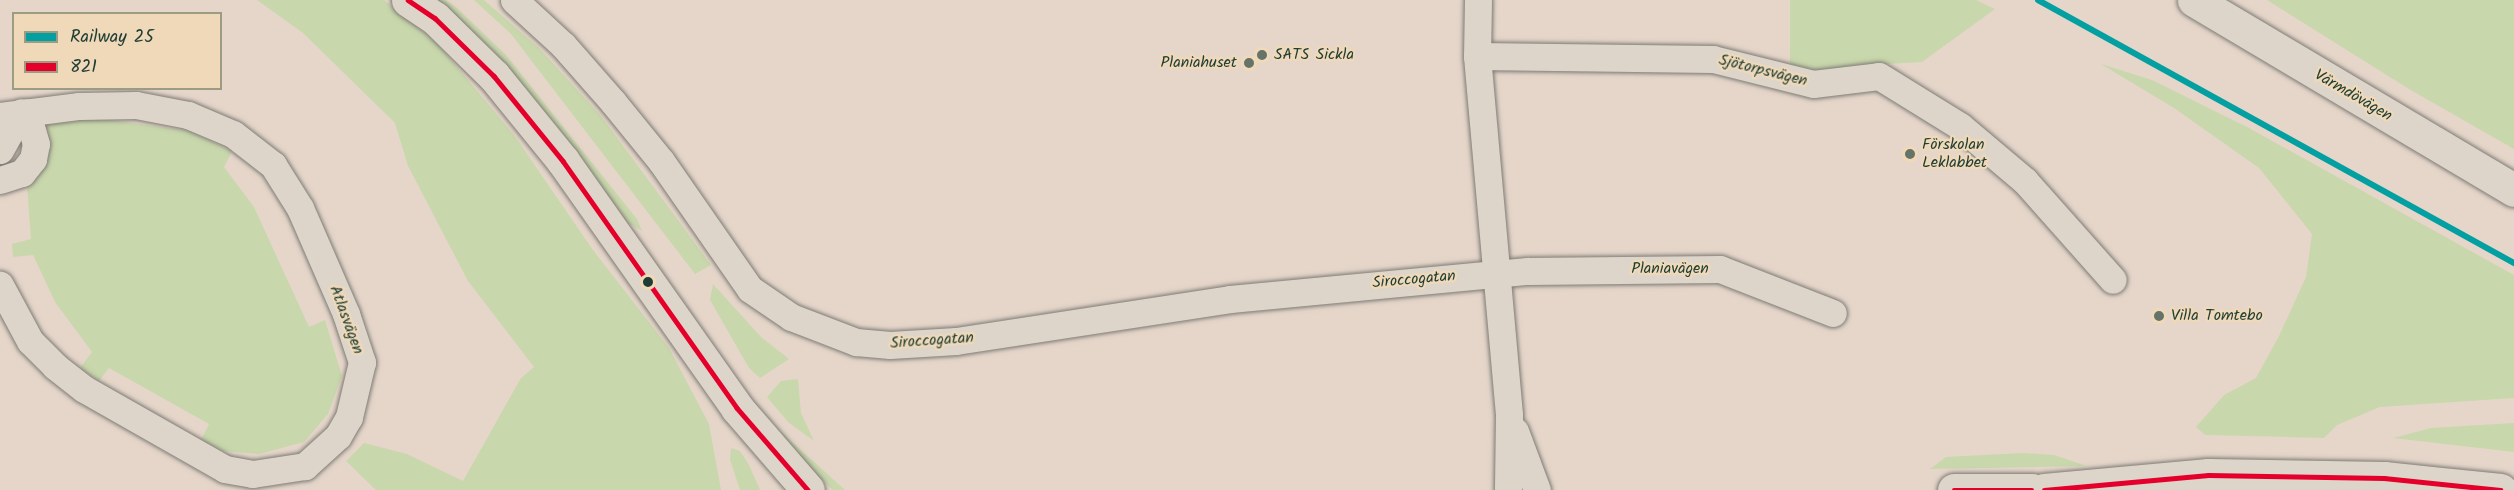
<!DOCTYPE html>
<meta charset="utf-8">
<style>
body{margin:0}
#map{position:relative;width:2514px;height:490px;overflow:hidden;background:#e6d6ca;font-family:Kalam,sans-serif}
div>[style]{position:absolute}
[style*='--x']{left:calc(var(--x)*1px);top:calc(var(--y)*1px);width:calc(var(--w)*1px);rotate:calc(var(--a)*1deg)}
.green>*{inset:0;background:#c9d7ac}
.roads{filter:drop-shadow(0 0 2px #7e7c75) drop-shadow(0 0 2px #7e7c75)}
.minor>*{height:27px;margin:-13.5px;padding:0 13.5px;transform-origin:13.5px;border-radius:13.5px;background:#ded5ca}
.secondary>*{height:33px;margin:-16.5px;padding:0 16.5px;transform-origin:16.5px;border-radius:16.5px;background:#ded5ca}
.bus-1>*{height:4.5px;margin:-2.25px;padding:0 2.25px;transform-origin:2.25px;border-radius:2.25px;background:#e4002b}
.rail-1>*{height:6px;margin:-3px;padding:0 3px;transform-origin:3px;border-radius:3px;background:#039fa1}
.dots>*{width:16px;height:16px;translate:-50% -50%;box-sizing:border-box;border:3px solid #efd9b8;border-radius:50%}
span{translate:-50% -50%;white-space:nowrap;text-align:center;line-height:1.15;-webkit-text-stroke:4.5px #efd9b8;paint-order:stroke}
.poi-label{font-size:16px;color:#1f3d34}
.left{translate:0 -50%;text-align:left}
.right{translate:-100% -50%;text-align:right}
.street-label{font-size:16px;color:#1f3d34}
.legend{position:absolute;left:12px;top:12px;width:210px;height:78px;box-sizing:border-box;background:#efd9b8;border:2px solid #9c9b83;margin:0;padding:8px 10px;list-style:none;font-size:18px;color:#1f3d34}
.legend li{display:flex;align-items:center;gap:12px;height:30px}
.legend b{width:30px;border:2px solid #9c9b83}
</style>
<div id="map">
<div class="green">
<i style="clip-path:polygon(257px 0,384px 0,435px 41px,514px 135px,593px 250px,669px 348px,709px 424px,721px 490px,376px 490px,346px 461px,364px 443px,407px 454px,463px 481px,521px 378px,534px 367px,468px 281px,408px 166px,395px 123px,303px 33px)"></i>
<i style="clip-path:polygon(435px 0,446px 0,457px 8px,506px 55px,637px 219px,642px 231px,626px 222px)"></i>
<i style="clip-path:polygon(474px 0,484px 0,540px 49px,601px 116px,711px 265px,695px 274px,511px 34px)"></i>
<i style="clip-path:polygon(1790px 0,1976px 0,1995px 9px,1922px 62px,1867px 65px,1820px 75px,1790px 70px)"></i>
<i style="clip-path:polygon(2267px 0,2514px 0,2514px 149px,2409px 89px)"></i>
<i style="clip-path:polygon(2101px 64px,2152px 80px,2249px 128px,2514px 275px,2514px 398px,2380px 407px,2337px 425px,2324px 438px,2205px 435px,2196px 427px,2224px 395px,2256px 378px,2279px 336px,2306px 277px,2312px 234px,2259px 168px,2174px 108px)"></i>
<i style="clip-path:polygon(89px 117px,189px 131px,232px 151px,224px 167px,254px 207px,309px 327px,325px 320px,342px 376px,328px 414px,304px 442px,259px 454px,223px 451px,201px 440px,209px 424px,109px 368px,99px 381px,80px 368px,92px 352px,55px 302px,33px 255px,13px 257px,12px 244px,31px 239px,27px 185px,47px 160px,45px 123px)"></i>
<i style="clip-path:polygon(713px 284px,761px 337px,789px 359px,760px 378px,749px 368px,710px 300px)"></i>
<i style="clip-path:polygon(798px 379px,801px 413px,814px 441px,788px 422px,767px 397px,781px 381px)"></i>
<i style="clip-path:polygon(755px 402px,770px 422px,845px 490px,833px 490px,778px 443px,753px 412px)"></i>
<i style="clip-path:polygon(2514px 423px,2514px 452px,2393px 438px,2431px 428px)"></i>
<i style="clip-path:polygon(731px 448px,740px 451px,749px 465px,760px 490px,740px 490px,730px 460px)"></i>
<i style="clip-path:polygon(2023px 453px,2054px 455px,2087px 466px,1930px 469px,1946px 457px)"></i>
</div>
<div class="roads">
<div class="minor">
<i style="--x:514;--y:0;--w:67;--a:42.6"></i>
<i style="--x:563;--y:45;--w:76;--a:48.7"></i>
<i style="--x:613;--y:102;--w:76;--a:50.9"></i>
<i style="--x:661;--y:161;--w:156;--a:55.2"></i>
<i style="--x:750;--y:289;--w:50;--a:34.3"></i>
<i style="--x:791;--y:317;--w:70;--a:21"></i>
<i style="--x:856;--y:342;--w:34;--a:5"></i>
<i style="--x:890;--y:345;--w:66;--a:-3.5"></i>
<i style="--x:956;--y:341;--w:277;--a:-8.7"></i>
<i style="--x:1230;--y:299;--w:299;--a:-5.4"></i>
<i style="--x:1528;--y:271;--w:192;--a:-0.6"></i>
<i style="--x:1720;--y:269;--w:121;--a:21.3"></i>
<i style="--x:1478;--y:0;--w:56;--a:91"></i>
<i style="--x:1477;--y:56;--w:360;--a:84.9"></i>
<i style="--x:1509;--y:415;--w:75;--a:90.8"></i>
<i style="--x:1477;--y:56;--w:236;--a:0.7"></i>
<i style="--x:1713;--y:59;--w:103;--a:14"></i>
<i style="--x:1813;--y:84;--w:66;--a:-6.9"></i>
<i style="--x:1879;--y:76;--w:95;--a:31.7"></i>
<i style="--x:1960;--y:126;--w:85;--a:40.2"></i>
<i style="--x:2025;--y:181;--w:132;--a:48.4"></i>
<i style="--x:0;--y:116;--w:80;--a:-7.2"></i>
<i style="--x:79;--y:106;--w:57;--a:-1"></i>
<i style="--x:136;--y:105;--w:53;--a:10.9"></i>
<i style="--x:188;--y:115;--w:49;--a:22.9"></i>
<i style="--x:233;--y:134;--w:51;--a:37.8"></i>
<i style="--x:273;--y:165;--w:51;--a:57.9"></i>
<i style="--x:300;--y:208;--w:116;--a:66.5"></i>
<i style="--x:346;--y:314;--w:51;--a:71.6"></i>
<i style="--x:362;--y:362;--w:57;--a:103.3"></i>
<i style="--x:349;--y:417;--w:22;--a:120"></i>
<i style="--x:338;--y:436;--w:45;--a:137.7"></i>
<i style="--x:305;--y:466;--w:53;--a:171.3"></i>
<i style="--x:253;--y:474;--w:28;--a:-170"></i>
<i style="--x:225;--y:469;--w:162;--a:-150.4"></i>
<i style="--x:84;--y:389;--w:37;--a:-142"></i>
<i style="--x:55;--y:366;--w:35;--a:-135"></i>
<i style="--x:30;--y:341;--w:64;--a:-118.2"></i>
<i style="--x:0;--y:150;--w:43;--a:-61.1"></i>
<i style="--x:0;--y:180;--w:23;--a:-18"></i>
<i style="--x:22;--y:173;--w:18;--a:-52"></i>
<i style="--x:33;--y:159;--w:15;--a:-79"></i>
<i style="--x:36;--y:144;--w:33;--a:-106"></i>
<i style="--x:1515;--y:431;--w:63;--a:69.6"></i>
</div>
<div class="secondary">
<i style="--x:408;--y:0;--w:32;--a:34"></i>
<i style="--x:435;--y:18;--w:83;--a:44.5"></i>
<i style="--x:494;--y:76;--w:109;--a:50.9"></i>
<i style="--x:563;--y:161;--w:302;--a:54.8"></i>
<i style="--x:737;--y:408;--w:108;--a:49.1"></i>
<i style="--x:2194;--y:0;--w:372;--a:30.7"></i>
<i style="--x:1954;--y:490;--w:78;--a:0"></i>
<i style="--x:2044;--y:490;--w:165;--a:-5.2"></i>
<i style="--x:2208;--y:475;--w:176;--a:1"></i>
<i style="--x:2384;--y:478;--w:117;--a:5.9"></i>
</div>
</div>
<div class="bus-1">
<i style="--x:408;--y:0;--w:32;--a:34"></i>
<i style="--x:435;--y:18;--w:83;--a:44.5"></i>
<i style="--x:494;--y:76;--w:109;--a:50.9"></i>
<i style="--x:563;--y:161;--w:302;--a:54.8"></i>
<i style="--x:737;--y:408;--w:108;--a:49.1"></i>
<i style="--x:1954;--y:490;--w:78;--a:0"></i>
<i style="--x:2044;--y:490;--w:165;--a:-5.2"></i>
<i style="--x:2208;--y:475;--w:176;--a:1"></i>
<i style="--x:2384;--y:478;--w:117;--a:5.9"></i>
</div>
<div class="rail-1">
<i style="--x:2038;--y:0;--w:544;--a:28.92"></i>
</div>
<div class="dots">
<i style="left:1262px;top:55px;background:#657368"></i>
<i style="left:1249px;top:63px;background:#657368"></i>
<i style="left:1910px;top:154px;background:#657368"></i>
<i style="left:648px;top:282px;background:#1f3d34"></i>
<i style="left:2159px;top:316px;background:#657368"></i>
</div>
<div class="poi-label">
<span class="left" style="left:1274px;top:55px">SATS Sickla</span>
<span class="right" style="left:1237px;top:63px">Planiahuset</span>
<span class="left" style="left:1922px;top:154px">Förskolan<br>Leklabbet</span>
<span class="left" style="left:2171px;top:316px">Villa Tomtebo</span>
</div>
<div class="street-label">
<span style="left:1763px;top:71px;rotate:14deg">Sjötorpsvägen</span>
<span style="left:2353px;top:96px;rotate:30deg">Värmdövägen</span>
<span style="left:1670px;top:269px">Planiavägen</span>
<span style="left:1414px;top:280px;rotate:-5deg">Siroccogatan</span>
<span style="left:346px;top:320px;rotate:70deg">Atlasvägen</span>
<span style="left:932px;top:341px;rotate:-4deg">Siroccogatan</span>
</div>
<ul class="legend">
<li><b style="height:8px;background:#039fa1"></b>Railway 25</li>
<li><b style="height:8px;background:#e4002b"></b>821</li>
</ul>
</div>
